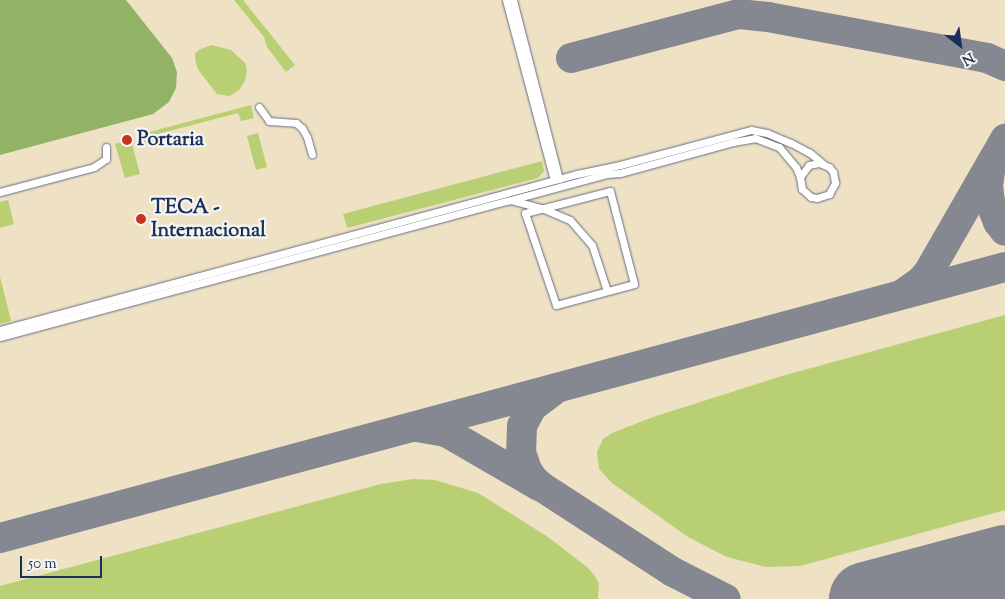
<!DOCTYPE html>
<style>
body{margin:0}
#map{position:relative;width:1005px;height:599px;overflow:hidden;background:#efe1c4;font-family:"Sorts Mill Goudy",serif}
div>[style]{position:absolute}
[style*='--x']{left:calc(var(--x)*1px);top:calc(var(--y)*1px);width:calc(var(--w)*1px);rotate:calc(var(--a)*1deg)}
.green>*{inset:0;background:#b9cf73}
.forest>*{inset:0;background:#92b265}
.taxiway>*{height:30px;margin:-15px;padding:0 15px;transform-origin:15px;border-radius:15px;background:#858891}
.runway>*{height:74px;margin:-37px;padding:0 37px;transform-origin:37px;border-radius:37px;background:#858891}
.roads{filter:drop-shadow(0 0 1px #656d82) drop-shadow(0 0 1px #656d82)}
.service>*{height:7px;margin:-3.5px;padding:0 3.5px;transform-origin:3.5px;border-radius:3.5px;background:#fff}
.dots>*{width:14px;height:14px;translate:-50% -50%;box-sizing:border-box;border:2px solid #f6f6f2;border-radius:50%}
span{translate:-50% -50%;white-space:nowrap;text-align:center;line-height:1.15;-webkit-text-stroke:4.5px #f6f6f2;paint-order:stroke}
.poi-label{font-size:20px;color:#1b2f5e;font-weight:700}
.left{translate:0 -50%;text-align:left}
.north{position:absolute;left:935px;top:20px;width:50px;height:50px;-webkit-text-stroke:4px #f6f6f2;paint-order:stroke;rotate:150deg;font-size:14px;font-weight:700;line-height:20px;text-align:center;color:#1b2f5e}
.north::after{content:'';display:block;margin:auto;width:18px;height:22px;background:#1b2f5e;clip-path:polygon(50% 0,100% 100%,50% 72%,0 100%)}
.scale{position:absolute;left:20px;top:556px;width:82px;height:22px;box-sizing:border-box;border:2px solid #1b2f5e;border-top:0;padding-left:6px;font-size:15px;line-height:18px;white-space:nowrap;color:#1b2f5e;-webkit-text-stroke:4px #f6f6f2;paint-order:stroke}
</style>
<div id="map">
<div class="green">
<i style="clip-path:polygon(234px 0,243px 0,295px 65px,286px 72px,267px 47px,264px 37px)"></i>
<i style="clip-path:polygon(211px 45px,231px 50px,245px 63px,247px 70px,245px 81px,239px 90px,230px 96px,217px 94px,199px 71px,196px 64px,195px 54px,199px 50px)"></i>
<i style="clip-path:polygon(251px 105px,254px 118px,241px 121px,238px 113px,154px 135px,156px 141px,145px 144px,142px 134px)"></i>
<i style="clip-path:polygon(258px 133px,267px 167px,256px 170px,247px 136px)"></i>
<i style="clip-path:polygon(122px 142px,123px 146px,132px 144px,140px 174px,125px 178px,115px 144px)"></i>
<i style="clip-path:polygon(542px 161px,544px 171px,538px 178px,347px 228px,343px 214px)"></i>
<i style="clip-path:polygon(8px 200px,14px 224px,0 228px,0 202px)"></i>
<i style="clip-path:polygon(0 277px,11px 321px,0 324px)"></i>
<i style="clip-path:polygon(1005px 315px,1005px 510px,800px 566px,766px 567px,727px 557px,688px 537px,612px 483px,599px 469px,597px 452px,603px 439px,612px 433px,653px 417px,782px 376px)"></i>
<i style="clip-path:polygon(413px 479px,435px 480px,478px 493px,548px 537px,587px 567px,595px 576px,599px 584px,598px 599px,0 599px,0 586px,381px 484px)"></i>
</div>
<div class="forest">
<i style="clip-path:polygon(0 0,126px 0,172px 58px,177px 72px,176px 88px,169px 102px,153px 114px,0 155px)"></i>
</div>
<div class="taxiway">
<i style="--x:571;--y:58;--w:174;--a:-14.7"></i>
<i style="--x:739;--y:14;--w:29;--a:6"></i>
<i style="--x:768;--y:17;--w:223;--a:10.6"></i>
<i style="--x:987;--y:58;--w:20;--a:24"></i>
<i style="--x:991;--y:164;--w:22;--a:98"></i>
<i style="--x:988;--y:186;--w:16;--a:83"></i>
<i style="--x:990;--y:202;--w:22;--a:68"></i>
<i style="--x:998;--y:222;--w:11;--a:52"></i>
<i style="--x:904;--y:293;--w:19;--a:-35"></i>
<i style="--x:920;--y:282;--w:12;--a:-48"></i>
<i style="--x:928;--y:273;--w:155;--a:-60.1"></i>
<i style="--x:553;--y:391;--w:26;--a:143"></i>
<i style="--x:532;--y:407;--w:21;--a:118"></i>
<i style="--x:522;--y:426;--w:27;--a:92"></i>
<i style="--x:521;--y:453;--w:20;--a:70"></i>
<i style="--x:528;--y:472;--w:10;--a:53"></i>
<i style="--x:534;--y:480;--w:11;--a:41"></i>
<i style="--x:542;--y:487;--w:156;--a:33"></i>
<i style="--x:673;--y:572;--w:59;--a:27"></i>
<i style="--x:417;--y:427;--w:29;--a:10"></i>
<i style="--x:446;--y:432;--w:108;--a:30.1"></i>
<i style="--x:0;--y:538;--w:1041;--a:-15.09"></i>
</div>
<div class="runway">
<i style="--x:866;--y:599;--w:144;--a:-14.9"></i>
</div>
<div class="roads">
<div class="service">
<i style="--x:506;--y:0;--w:186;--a:75.1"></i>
<i style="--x:513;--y:0;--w:185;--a:75.6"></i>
<i style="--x:259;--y:107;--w:17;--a:54"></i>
<i style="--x:269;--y:121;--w:27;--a:4"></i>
<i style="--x:296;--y:123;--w:8;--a:40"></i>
<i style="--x:302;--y:128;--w:10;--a:61"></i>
<i style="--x:307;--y:137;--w:18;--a:74"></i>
<i style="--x:610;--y:191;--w:96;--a:75.5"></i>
<i style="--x:634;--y:284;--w:81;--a:164.9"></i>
<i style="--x:556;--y:305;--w:97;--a:-108.6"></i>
<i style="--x:525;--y:213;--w:88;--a:-14.5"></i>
<i style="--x:0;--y:192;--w:97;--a:-14.9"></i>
<i style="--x:94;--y:167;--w:14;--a:-34"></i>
<i style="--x:106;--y:159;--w:12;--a:-90"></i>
<i style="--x:511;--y:200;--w:34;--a:15"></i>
<i style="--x:544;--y:209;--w:28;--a:23"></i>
<i style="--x:570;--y:220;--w:33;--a:49"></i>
<i style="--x:592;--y:245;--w:48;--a:71.9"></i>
<i style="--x:0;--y:330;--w:598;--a:-15.13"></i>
<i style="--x:577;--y:174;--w:44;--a:-11.8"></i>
<i style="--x:620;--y:165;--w:136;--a:-15"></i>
<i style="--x:751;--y:130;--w:16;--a:11"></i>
<i style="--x:767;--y:133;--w:26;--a:23"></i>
<i style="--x:791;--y:143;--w:21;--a:28"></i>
<i style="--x:810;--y:153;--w:17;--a:40"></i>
<i style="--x:0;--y:337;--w:629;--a:-15.03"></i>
<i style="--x:607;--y:174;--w:13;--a:-4"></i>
<i style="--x:620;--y:173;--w:117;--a:-15.3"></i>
<i style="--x:733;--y:142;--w:22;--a:-10"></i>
<i style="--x:755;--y:138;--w:26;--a:21"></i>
<i style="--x:779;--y:147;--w:26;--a:50"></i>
<i style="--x:796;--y:167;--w:11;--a:68"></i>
<i style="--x:800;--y:177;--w:12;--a:81"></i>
<i style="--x:802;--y:189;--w:12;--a:42"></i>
<i style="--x:811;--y:197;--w:6;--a:9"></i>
<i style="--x:817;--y:198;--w:13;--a:-18"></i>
<i style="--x:829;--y:194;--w:13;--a:-61"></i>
<i style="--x:835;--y:183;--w:11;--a:-100"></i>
<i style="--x:833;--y:172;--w:6;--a:-129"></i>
<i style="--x:829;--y:167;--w:11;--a:-158"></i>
<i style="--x:819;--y:163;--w:10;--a:169"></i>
<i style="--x:809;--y:165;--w:15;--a:127"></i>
</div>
</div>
<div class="dots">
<i style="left:127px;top:140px;background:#c8321e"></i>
<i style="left:141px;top:219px;background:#c8321e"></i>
</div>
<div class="poi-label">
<span class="left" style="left:137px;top:140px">Portaria</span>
<span class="left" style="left:151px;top:220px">TECA -<br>Internacional</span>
</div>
<div class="north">N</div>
<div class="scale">50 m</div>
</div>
